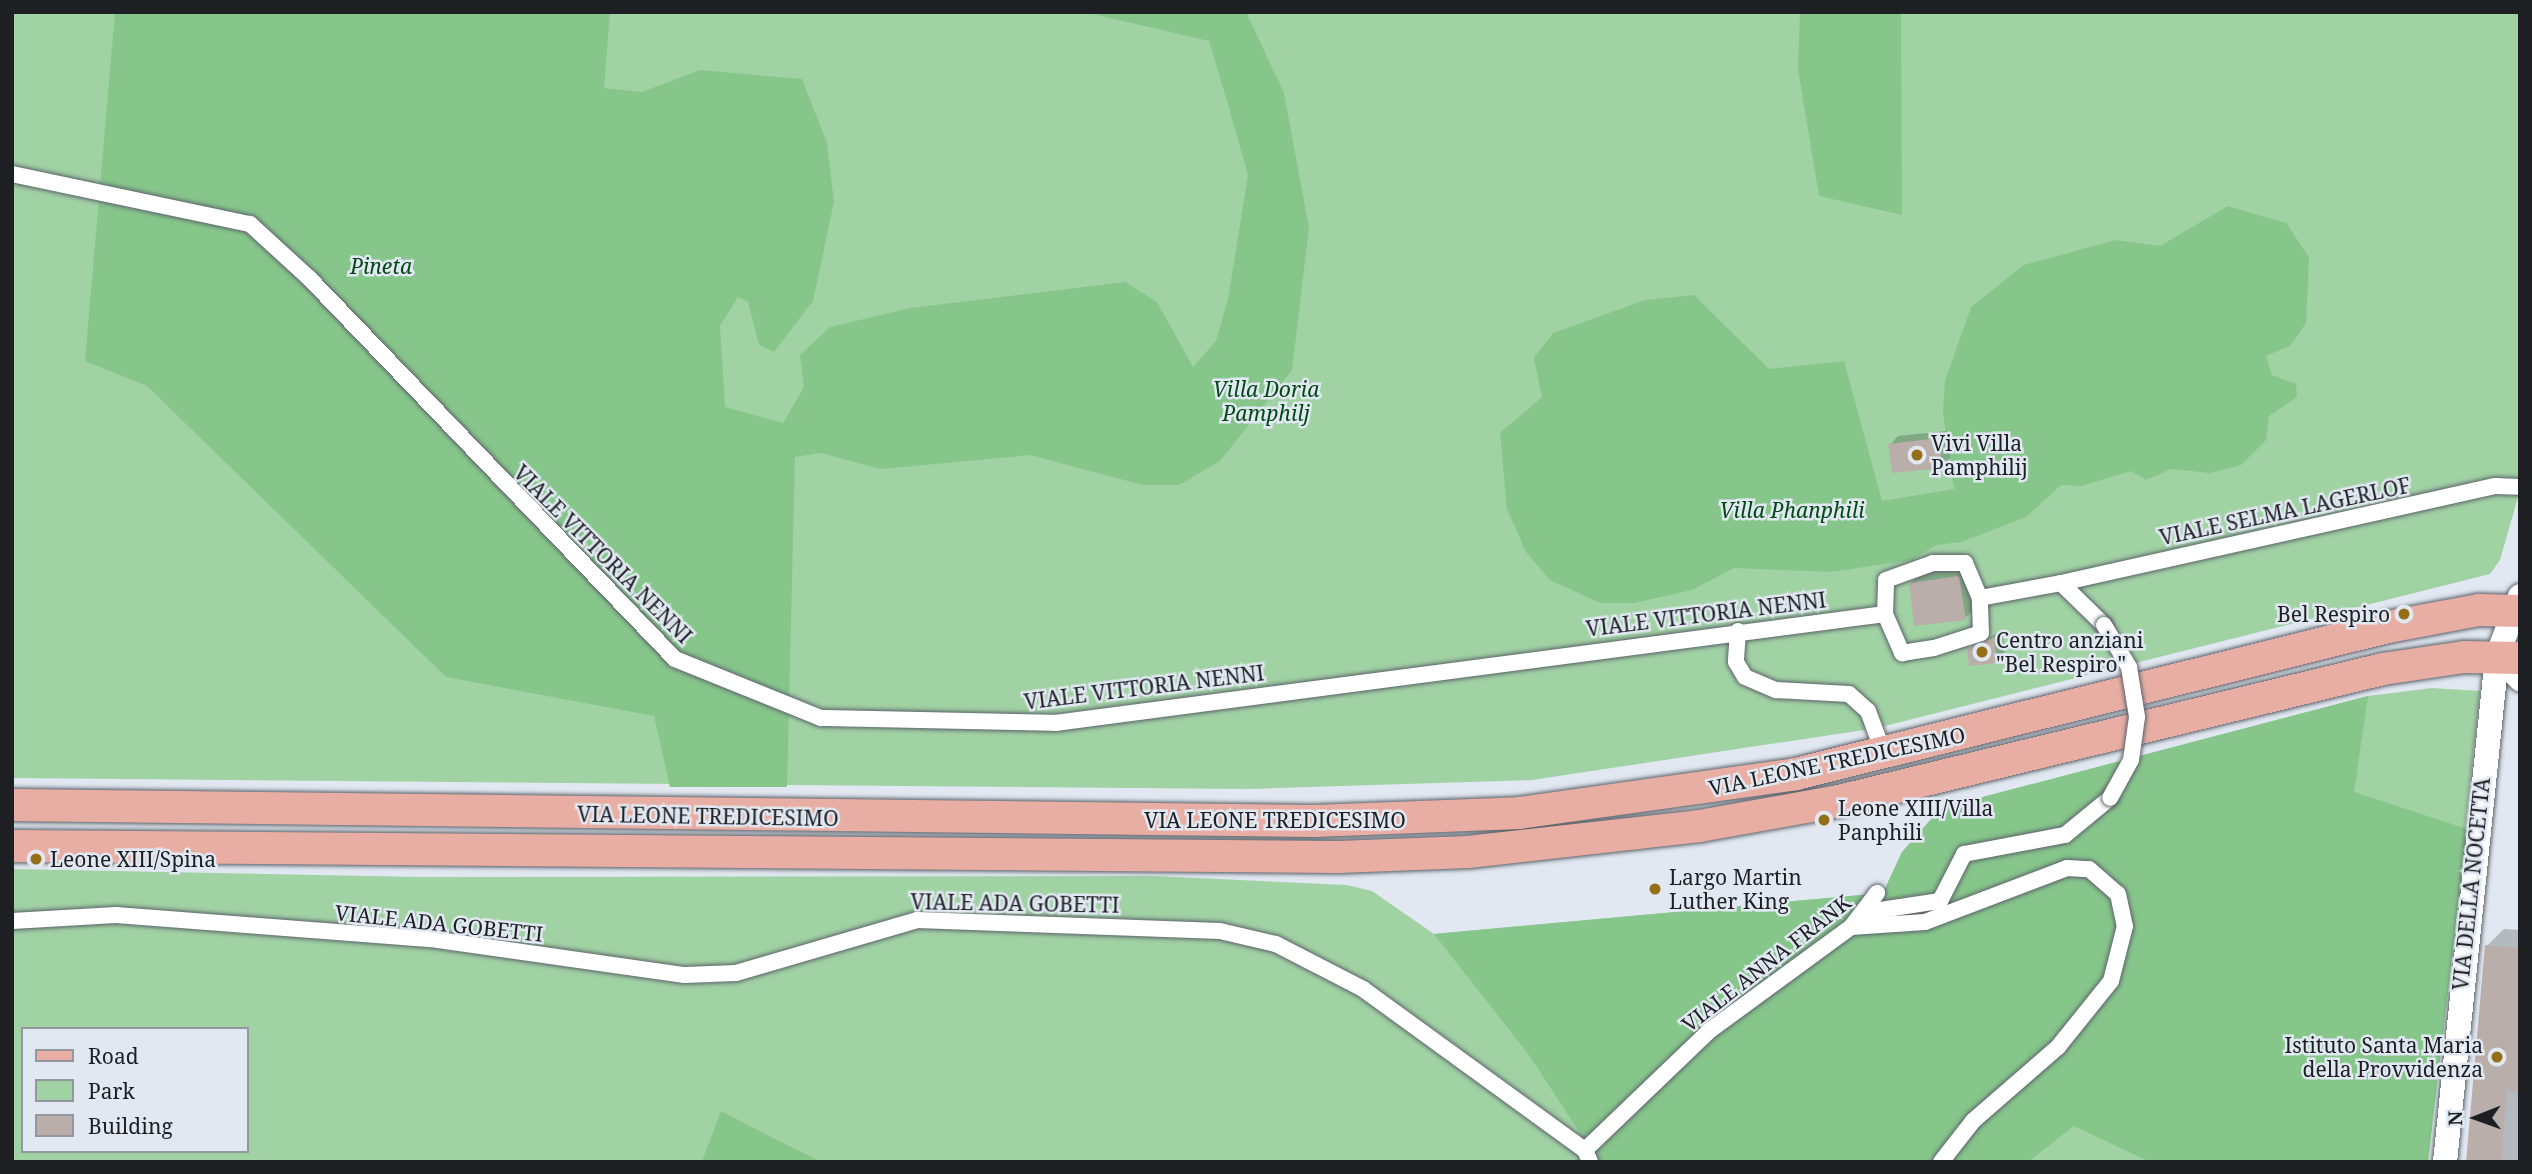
<!DOCTYPE html>
<style>
body{margin:0}
#map{position:relative;width:2532px;height:1174px;overflow:hidden;background:#e1e8f1;font-family:"Noto Serif",serif}
div>[style]{position:absolute}
[style*='--x']{left:calc(var(--x)*1px);top:calc(var(--y)*1px);width:calc(var(--w)*1px);rotate:calc(var(--a)*1deg)}
.green>*{inset:0;background:#a1d2a4}
.forest>*{inset:0;background:#86c68b}
.shadow>*{inset:0;background:#0003}
.building>*{inset:0;background:#baaeab}
.roads{filter:drop-shadow(0 0 2px #5d636b) drop-shadow(0 0 2px #5d636b)}
.pedestrian>*{height:16px;margin:-8px;padding:0 8px;transform-origin:8px;border-radius:8px;background:#fff}
.tertiary>*{height:24px;margin:-12px;padding:0 12px;transform-origin:12px;border-radius:12px;background:#fff}
.primary>*{height:32px;margin:-16px;padding:0 16px;transform-origin:16px;border-radius:16px;background:#e9aea3}
.bridges{filter:drop-shadow(0 0 2px #5d636b) drop-shadow(0 0 2px #5d636b)}
.pedestrian-bridge>*{height:16px;margin:-8px;padding:0 8px;transform-origin:8px;border-radius:8px;background:#fff}
.dots>*{width:19px;height:19px;translate:-50% -50%;box-sizing:border-box;border:4px solid #e1e8f1;border-radius:50%}
span{translate:-50% -50%;white-space:nowrap;text-align:center;line-height:1.15;-webkit-text-stroke:5px #e1e8f1;paint-order:stroke}
.park-label{font-size:21px;color:#004a14;font-style:italic}
.poi-label{font-size:21px;color:#1d1f23}
.left{translate:0 -50%;text-align:left}
.right{translate:-100% -50%;text-align:right}
.street-label{font-size:21px;color:#1d1f23}
.frame{position:absolute;inset:0;border:14px solid #1d1f23;pointer-events:none}
.legend{position:absolute;left:21px;top:1027px;width:228px;height:126px;box-sizing:border-box;background:#e1e8f1;border:2px solid #93989f;margin:0;padding:9px 12px;list-style:none;font-size:21px;color:#1d1f23}
.legend li{display:flex;align-items:center;gap:14px;height:35px}
.legend b{width:35px;border:2px solid #93989f}
.north{position:absolute;left:2441px;top:1083px;width:70px;height:70px;-webkit-text-stroke:5px #e1e8f1;paint-order:stroke;rotate:269deg;font-size:19px;font-weight:700;line-height:28px;text-align:center;color:#1d1f23}
.north::after{content:'';display:block;margin:auto;width:24px;height:32px;background:#1d1f23;clip-path:polygon(50% 0,100% 100%,50% 72%,0 100%)}
</style>
<div id="map">
<div class="green">
<i style="clip-path:polygon(12px 12px,2520px 12px,2520px 490px,2500px 560px,2490px 574px,1877px 728px,1532px 780px,1250px 789px,12px 778px)"></i>
<i style="clip-path:polygon(evenodd,2432px 688px,2480px 691px,2428px 1162px,12px 1162px,12px 869px,419px 877px,1153px 876px,1347px 885px,1372px 891px,1434px 934px,1883px 893px,1902px 852px,1941px 808px,2368px 696px,2432px 688px,23px 1029px,247px 1029px,247px 1151px,23px 1151px,23px 1029px)"></i>
</div>
<div class="forest">
<i style="clip-path:polygon(115px 12px,610px 12px,604px 88px,642px 92px,700px 70px,802px 79px,827px 143px,834px 202px,813px 301px,774px 352px,759px 345px,748px 302px,738px 297px,720px 326px,725px 407px,783px 423px,804px 387px,800px 355px,830px 327px,911px 308px,1125px 282px,1157px 302px,1193px 367px,1216px 341px,1228px 299px,1248px 175px,1227px 101px,1209px 41px,1084px 12px,1246px 12px,1284px 93px,1309px 228px,1292px 370px,1220px 461px,1179px 485px,1143px 485px,1030px 455px,881px 469px,821px 453px,795px 457px,787px 787px,670px 787px,654px 716px,446px 677px,147px 386px,85px 361px)"></i>
<i style="clip-path:polygon(1800px 12px,1901px 12px,1902px 215px,1819px 196px,1798px 69px)"></i>
<i style="clip-path:polygon(2228px 206px,2286px 223px,2309px 257px,2306px 323px,2290px 346px,2266px 356px,2272px 375px,2296px 384px,2297px 397px,2269px 416px,2266px 440px,2241px 465px,2210px 473px,2171px 469px,2146px 480px,2131px 471px,2081px 486px,2061px 485px,2026px 517px,1961px 542px,1936px 545px,1912px 560px,1830px 572px,1734px 568px,1692px 590px,1634px 603px,1600px 603px,1550px 580px,1526px 552px,1507px 509px,1500px 433px,1542px 397px,1534px 358px,1553px 333px,1645px 300px,1694px 295px,1769px 369px,1844px 361px,1882px 501px,1954px 489px,1943px 413px,1945px 381px,1971px 307px,2024px 265px,2116px 240px,2160px 246px)"></i>
<i style="clip-path:polygon(2368px 696px,2354px 792px,2467px 829px,2428px 1162px,2150px 1162px,2074px 1126px,2028px 1162px,1599px 1162px,1529px 1055px,1434px 934px,1883px 893px,1902px 852px,1941px 808px)"></i>
<i style="clip-path:polygon(721px 1111px,781px 1142px,822px 1162px,702px 1162px)"></i>
</div>
<div class="shadow">
<i style="clip-path:polygon(1947px 431px,1950px 458px,1942px 466px,1890px 445px,1898px 436px)"></i>
<i style="clip-path:polygon(1971px 564px,1978px 606px,1965px 618px,1910px 584px,1923px 571px)"></i>
<i style="clip-path:polygon(2002px 630px,2005px 653px,1997px 661px,1969px 649px)"></i>
<i style="clip-path:polygon(2504px 929px,2520px 930px,2520px 1162px,2468px 1162px,2487px 946px)"></i>
</div>
<div class="building">
<i style="clip-path:polygon(1939px 438px,1942px 468px,1892px 473px,1888px 444px)"></i>
<i style="clip-path:polygon(1959px 576px,1966px 620px,1914px 626px,1909px 583px)"></i>
<i style="clip-path:polygon(1994px 637px,1997px 663px,1969px 666px,1967px 648px)"></i>
<i style="clip-path:polygon(2485px 945px,2520px 948px,2520px 1091px,2507px 1091px,2501px 1162px,2466px 1162px)"></i>
</div>
<div class="roads">
<div class="pedestrian">
<i style="--x:12;--y:174;--w:243;--a:11.9"></i>
<i style="--x:250;--y:224;--w:80;--a:42.5"></i>
<i style="--x:309;--y:278;--w:528;--a:46.15"></i>
<i style="--x:675;--y:659;--w:157;--a:22"></i>
<i style="--x:821;--y:718;--w:234;--a:1.2"></i>
<i style="--x:1055;--y:723;--w:837;--a:-7.48"></i>
<i style="--x:1885;--y:614;--w:34;--a:-88"></i>
<i style="--x:1886;--y:580;--w:50;--a:-19.9"></i>
<i style="--x:1933;--y:563;--w:32;--a:0"></i>
<i style="--x:1965;--y:563;--w:38;--a:67"></i>
<i style="--x:1980;--y:598;--w:82;--a:-10.5"></i>
<i style="--x:2061;--y:583;--w:60;--a:44.3"></i>
<i style="--x:2061;--y:583;--w:445;--a:-12.6"></i>
<i style="--x:2495;--y:486;--w:25;--a:2"></i>
<i style="--x:1885;--y:614;--w:43;--a:66.4"></i>
<i style="--x:1902;--y:653;--w:32;--a:-9"></i>
<i style="--x:1934;--y:648;--w:49;--a:-17.7"></i>
<i style="--x:1981;--y:633;--w:35;--a:-92"></i>
<i style="--x:1738;--y:631;--w:31;--a:94"></i>
<i style="--x:1736;--y:662;--w:17;--a:59"></i>
<i style="--x:1745;--y:677;--w:34;--a:23"></i>
<i style="--x:1776;--y:690;--w:73;--a:3.1"></i>
<i style="--x:1849;--y:694;--w:25;--a:42"></i>
<i style="--x:1868;--y:711;--w:46;--a:69.6"></i>
<i style="--x:1867;--y:912;--w:74;--a:-8.6"></i>
<i style="--x:1940;--y:901;--w:53;--a:-62.9"></i>
<i style="--x:1964;--y:854;--w:103;--a:-10.7"></i>
<i style="--x:2065;--y:835;--w:58;--a:-39.4"></i>
<i style="--x:12;--y:921;--w:104;--a:-3.3"></i>
<i style="--x:116;--y:915;--w:323;--a:4.4"></i>
<i style="--x:438;--y:940;--w:249;--a:8.1"></i>
<i style="--x:685;--y:975;--w:51;--a:-2.2"></i>
<i style="--x:736;--y:973;--w:189;--a:-16.3"></i>
<i style="--x:917;--y:920;--w:303;--a:2.1"></i>
<i style="--x:1220;--y:931;--w:57;--a:13.1"></i>
<i style="--x:1276;--y:944;--w:98;--a:27.3"></i>
<i style="--x:1363;--y:989;--w:274;--a:36"></i>
<i style="--x:1585;--y:1150;--w:13;--a:67"></i>
<i style="--x:1851;--y:927;--w:74;--a:-3.9"></i>
<i style="--x:1925;--y:922;--w:152;--a:-20.8"></i>
<i style="--x:2067;--y:868;--w:22;--a:3"></i>
<i style="--x:2089;--y:869;--w:38;--a:41"></i>
<i style="--x:2118;--y:894;--w:33;--a:78"></i>
<i style="--x:2125;--y:926;--w:57;--a:104.3"></i>
<i style="--x:2111;--y:981;--w:85;--a:128.8"></i>
<i style="--x:2058;--y:1047;--w:113;--a:139"></i>
<i style="--x:1973;--y:1121;--w:52;--a:128"></i>
<i style="--x:1585;--y:1150;--w:172;--a:-43.8"></i>
<i style="--x:1709;--y:1031;--w:176;--a:-36.2"></i>
<i style="--x:1851;--y:927;--w:43;--a:-52.6"></i>
</div>
<div class="tertiary">
<i style="--x:2497;--y:656;--w:33;--a:45"></i>
<i style="--x:2445;--y:1162;--w:509;--a:-84.13"></i>
<i style="--x:2497;--y:656;--w:64;--a:-69"></i>
</div>
<div class="primary">
<i style="--x:12;--y:805;--w:1302;--a:0.7"></i>
<i style="--x:1314;--y:821;--w:205;--a:-2.2"></i>
<i style="--x:1519;--y:813;--w:280;--a:-8"></i>
<i style="--x:1796;--y:774;--w:610;--a:-13.95"></i>
<i style="--x:2388;--y:627;--w:93;--a:-10.6"></i>
<i style="--x:2479;--y:610;--w:41;--a:1.4"></i>
<i style="--x:12;--y:846;--w:1327;--a:0.47"></i>
<i style="--x:1339;--y:857;--w:129;--a:-2.2"></i>
<i style="--x:1468;--y:852;--w:233;--a:-6.4"></i>
<i style="--x:1700;--y:826;--w:141;--a:-10.2"></i>
<i style="--x:1839;--y:801;--w:560;--a:-13.64"></i>
<i style="--x:2383;--y:669;--w:82;--a:-8.4"></i>
<i style="--x:2464;--y:657;--w:56;--a:1"></i>
</div>
</div>
<div class="bridges">
<div class="pedestrian-bridge">
<i style="--x:2104;--y:625;--w:49;--a:59.2"></i>
<i style="--x:2129;--y:667;--w:51;--a:80.9"></i>
<i style="--x:2137;--y:717;--w:43;--a:97.9"></i>
<i style="--x:2131;--y:760;--w:43;--a:118.9"></i>
</div>
</div>
<div class="dots">
<i style="left:1917px;top:455px;background:#956e18"></i>
<i style="left:2404px;top:614px;background:#956e18"></i>
<i style="left:1982px;top:652px;background:#956e18"></i>
<i style="left:1824px;top:820px;background:#956e18"></i>
<i style="left:36px;top:859px;background:#956e18"></i>
<i style="left:1655px;top:889px;background:#956e18"></i>
<i style="left:2497px;top:1057px;background:#956e18"></i>
</div>
<div class="park-label">
<span style="left:381px;top:266px">Pineta</span>
<span style="left:1266px;top:401px">Villa Doria<br>Pamphilj</span>
<span style="left:1792px;top:510px">Villa Phanphili</span>
</div>
<div class="poi-label">
<span class="left" style="left:1931px;top:455px">Vivi Villa<br>Pamphilij</span>
<span class="right" style="left:2390px;top:614px">Bel Respiro</span>
<span class="left" style="left:1996px;top:652px">Centro anziani<br>"Bel Respiro"</span>
<span class="left" style="left:1838px;top:820px">Leone XIII/Villa<br>Panphili</span>
<span class="left" style="left:50px;top:859px">Leone XIII/Spina</span>
<span class="left" style="left:1669px;top:889px">Largo Martin<br>Luther King</span>
<span class="right" style="left:2483px;top:1057px">Istituto Santa Maria<br>della Provvidenza</span>
</div>
<div class="street-label">
<span style="left:2285px;top:511px;rotate:-12deg">VIALE SELMA LAGERLOF</span>
<span style="left:603px;top:554px;rotate:45deg">VIALE VITTORIA NENNI</span>
<span style="left:1706px;top:614px;rotate:-7deg">VIALE VITTORIA NENNI</span>
<span style="left:1144px;top:687px;rotate:-7deg">VIALE VITTORIA NENNI</span>
<span style="left:1837px;top:761px;rotate:-12deg">VIA LEONE TREDICESIMO</span>
<span style="left:708px;top:816px;rotate:1deg">VIA LEONE TREDICESIMO</span>
<span style="left:1275px;top:820px">VIA LEONE TREDICESIMO</span>
<span style="left:2471px;top:884px;rotate:-84deg">VIA DELLA NOCETTA</span>
<span style="left:1015px;top:903px;rotate:1deg">VIALE ADA GOBETTI</span>
<span style="left:439px;top:923px;rotate:6deg">VIALE ADA GOBETTI</span>
<span style="left:1766px;top:963px;rotate:-38deg">VIALE ANNA FRANK</span>
</div>
<div class="frame"></div>
<ul class="legend">
<li><b style="height:9px;background:#e9aea3"></b>Road</li>
<li><b style="height:19px;background:#a1d2a4"></b>Park</li>
<li><b style="height:19px;background:#baaeab"></b>Building</li>
</ul>
<div class="north">N</div>
</div>
